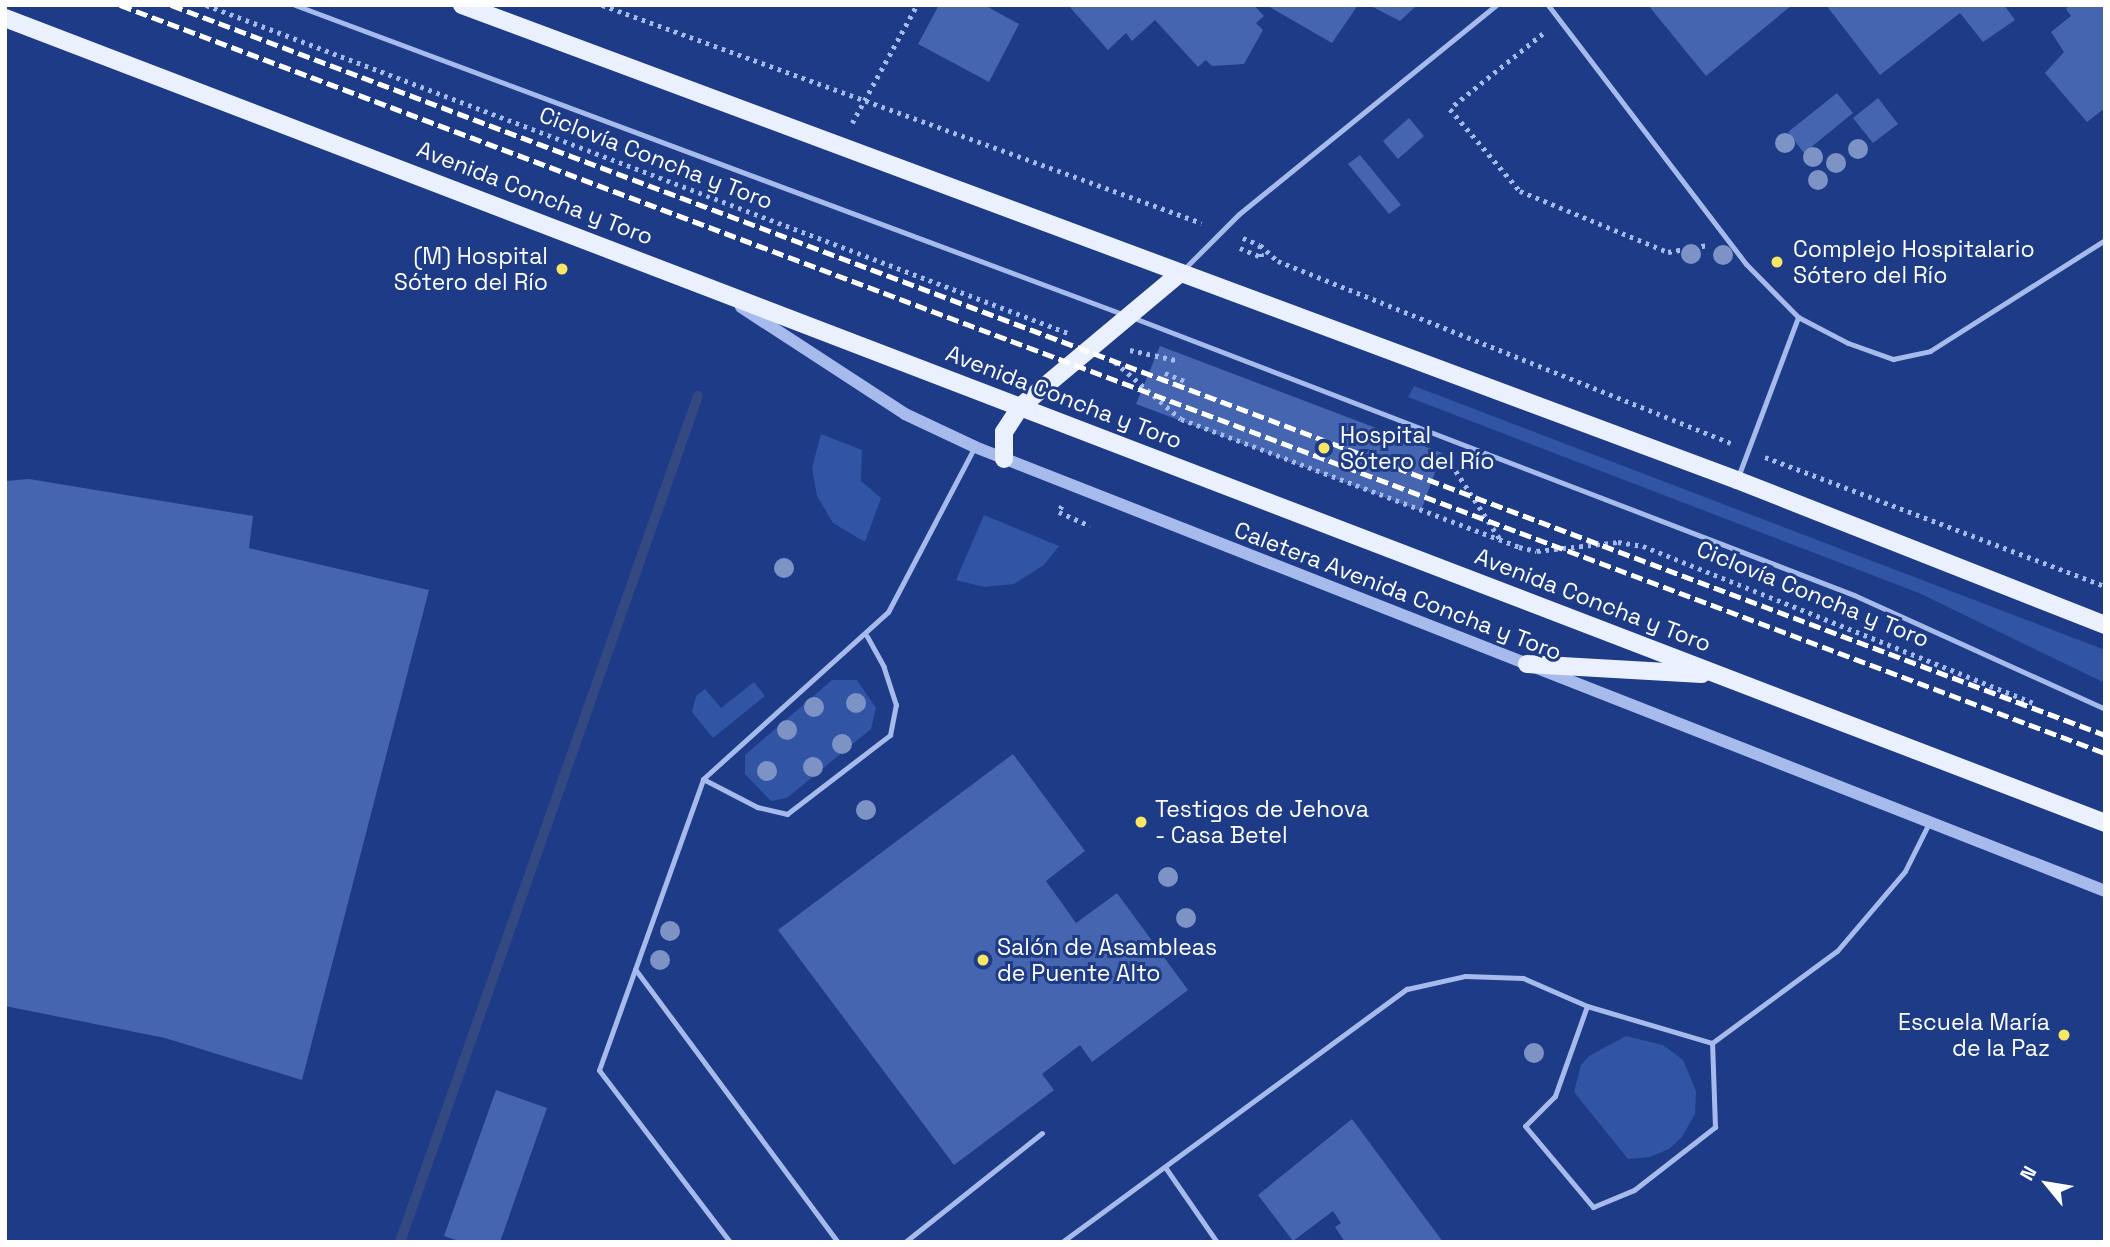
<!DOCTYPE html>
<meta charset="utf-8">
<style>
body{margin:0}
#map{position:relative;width:2110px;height:1247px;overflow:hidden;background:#1d3b87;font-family:"Space Grotesk",sans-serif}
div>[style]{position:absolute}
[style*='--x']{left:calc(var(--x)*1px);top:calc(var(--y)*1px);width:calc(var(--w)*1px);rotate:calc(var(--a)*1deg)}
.green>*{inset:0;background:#3154a5}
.stream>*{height:10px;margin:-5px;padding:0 5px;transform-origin:5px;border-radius:5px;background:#344982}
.building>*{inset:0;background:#4665b0}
.path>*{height:4.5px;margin-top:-2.25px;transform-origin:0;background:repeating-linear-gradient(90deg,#a6bbeb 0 3.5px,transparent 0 8.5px)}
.service>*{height:5px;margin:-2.5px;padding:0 2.5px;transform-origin:2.5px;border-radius:2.5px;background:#a6bbeb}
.tertiary>*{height:12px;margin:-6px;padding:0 6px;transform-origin:6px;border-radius:6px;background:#a6bbeb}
.primary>*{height:18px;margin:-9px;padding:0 9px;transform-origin:9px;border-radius:9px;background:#ebf0fe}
.rail>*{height:5px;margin-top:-2.5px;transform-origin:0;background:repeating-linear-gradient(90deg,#fff 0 12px,transparent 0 17px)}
.trees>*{width:20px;height:20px;margin:-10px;border-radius:50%;background:#7d92c5}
.dots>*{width:19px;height:19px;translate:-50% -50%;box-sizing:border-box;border:4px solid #1d3b87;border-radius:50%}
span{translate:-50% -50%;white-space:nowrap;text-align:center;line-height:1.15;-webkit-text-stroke:6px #1d3b87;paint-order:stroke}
.street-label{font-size:23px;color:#fff}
.poi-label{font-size:23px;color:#fff}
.left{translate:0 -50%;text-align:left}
.right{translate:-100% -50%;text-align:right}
.frame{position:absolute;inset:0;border:7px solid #fff;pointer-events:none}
.north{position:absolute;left:2012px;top:1149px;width:70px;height:70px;-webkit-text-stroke:5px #1d3b87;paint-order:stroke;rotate:300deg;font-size:19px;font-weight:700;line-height:28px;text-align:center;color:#fff}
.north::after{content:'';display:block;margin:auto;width:24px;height:32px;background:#fff;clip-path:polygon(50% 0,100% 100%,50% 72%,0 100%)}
</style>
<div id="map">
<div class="green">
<i style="clip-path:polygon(1414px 386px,2105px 650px,2105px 683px,1919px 593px,1408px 397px)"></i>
<i style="clip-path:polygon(821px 434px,862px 450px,861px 481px,881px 498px,865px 542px,833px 523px,817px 496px,812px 468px)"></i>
<i style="clip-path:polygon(984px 515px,1059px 546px,1044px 565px,1014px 584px,984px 587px,956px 580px)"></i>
<i style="clip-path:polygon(832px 680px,857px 680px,876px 708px,871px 729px,787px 798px,771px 801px,745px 774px,745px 755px)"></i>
<i style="clip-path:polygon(754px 682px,765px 696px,713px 738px,692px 712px,696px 696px,705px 689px,721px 708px)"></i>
<i style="clip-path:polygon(1626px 1036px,1663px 1045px,1683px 1060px,1696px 1091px,1695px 1114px,1682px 1137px,1669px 1149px,1650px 1157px,1628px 1159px,1574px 1092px,1581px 1065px,1589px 1056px)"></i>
</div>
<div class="stream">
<i style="--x:400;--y:1242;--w:897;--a:-70.6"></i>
</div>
<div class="building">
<i style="clip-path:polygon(939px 5px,984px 5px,1019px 24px,989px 82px,918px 44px)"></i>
<i style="clip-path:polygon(1068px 5px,1254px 5px,1264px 16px,1256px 23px,1263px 30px,1244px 64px,1212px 66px,1206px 60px,1198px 67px,1155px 20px,1132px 41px,1126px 33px,1108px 50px)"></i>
<i style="clip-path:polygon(1266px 5px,1358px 5px,1332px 43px)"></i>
<i style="clip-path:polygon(1369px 5px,1417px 5px,1400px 21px)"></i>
<i style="clip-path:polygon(1648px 5px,1792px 5px,1706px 76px)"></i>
<i style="clip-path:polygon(1826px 5px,2004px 5px,2015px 20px,1983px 42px,1960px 13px,1880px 75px)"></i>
<i style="clip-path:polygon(2070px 5px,2105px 5px,2105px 108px,2087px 122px,2045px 73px,2064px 52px,2051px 32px,2071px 16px,2066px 9px)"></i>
<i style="clip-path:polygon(1837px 93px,1853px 113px,1804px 153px,1788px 132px)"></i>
<i style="clip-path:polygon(1878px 98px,1898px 124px,1873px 143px,1853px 118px)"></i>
<i style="clip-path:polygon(1409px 118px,1424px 136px,1398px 159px,1383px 141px)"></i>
<i style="clip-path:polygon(1360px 155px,1401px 205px,1389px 214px,1348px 164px)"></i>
<i style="clip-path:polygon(1160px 346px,1442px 453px,1421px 511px,1136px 404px)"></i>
<i style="clip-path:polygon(29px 479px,253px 516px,249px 548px,429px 590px,302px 1080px,165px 1038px,5px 1006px,5px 481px)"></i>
<i style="clip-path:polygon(1013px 754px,1085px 851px,1046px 881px,1076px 923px,1117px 893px,1188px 990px,1092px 1062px,1080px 1045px,1042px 1074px,1054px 1090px,954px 1165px,778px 930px)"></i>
<i style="clip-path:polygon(496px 1090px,547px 1108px,500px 1242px,462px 1242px,444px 1236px)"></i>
<i style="clip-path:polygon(1352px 1119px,1443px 1242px,1345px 1242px,1335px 1227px,1341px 1223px,1333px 1211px,1293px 1241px,1258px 1195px)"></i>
</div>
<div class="path">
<i style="--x:206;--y:5;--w:922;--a:20.83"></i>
<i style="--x:602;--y:5;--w:638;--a:19.97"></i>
<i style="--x:1543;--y:34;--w:119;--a:141.1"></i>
<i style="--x:1450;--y:109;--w:108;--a:49.5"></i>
<i style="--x:1520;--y:191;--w:160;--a:22.4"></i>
<i style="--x:1668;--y:252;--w:39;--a:-10"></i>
<i style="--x:852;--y:123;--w:135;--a:-61.2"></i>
<i style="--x:1243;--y:238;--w:18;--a:22"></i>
<i style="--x:1260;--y:245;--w:12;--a:81"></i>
<i style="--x:1260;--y:245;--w:24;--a:42"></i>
<i style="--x:1278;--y:261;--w:488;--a:21.9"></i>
<i style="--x:1240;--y:248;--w:23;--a:23"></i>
<i style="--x:1130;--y:350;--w:51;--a:12.4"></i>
<i style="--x:1115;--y:362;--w:87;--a:40.8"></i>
<i style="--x:1181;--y:419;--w:361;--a:20.7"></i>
<i style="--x:1519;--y:547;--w:18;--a:13"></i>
<i style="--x:1537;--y:551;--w:81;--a:-6.3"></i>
<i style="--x:1618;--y:542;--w:25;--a:9"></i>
<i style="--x:1643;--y:546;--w:424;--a:21.9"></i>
<i style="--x:1165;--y:373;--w:24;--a:22"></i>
<i style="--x:1765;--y:457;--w:364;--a:20.8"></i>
<i style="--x:1443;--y:461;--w:16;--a:38"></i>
<i style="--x:1456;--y:471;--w:81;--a:57.1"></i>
<i style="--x:1062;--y:506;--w:7;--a:117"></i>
<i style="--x:1059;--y:512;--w:34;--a:24"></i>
</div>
<div class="service">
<i style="--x:295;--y:5;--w:886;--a:20.48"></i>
<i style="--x:1548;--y:5;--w:326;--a:52.6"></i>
<i style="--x:1746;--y:264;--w:74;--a:45.5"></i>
<i style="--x:1798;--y:317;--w:56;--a:27.5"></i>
<i style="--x:1848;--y:343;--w:48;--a:19.6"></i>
<i style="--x:1893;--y:359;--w:38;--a:-12"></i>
<i style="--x:1930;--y:351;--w:207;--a:-32.4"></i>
<i style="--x:1183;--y:270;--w:79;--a:-45"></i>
<i style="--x:1239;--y:214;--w:331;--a:-39.1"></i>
<i style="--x:1134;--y:318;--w:771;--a:21.04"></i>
<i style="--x:1854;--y:595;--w:276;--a:24.4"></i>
<i style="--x:1738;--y:477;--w:171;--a:-69.4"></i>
<i style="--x:703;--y:779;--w:61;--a:27.4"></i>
<i style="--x:757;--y:807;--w:31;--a:13"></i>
<i style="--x:787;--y:814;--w:130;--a:-37.5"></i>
<i style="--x:890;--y:735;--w:31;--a:-79"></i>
<i style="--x:896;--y:705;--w:40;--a:-108"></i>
<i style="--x:884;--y:667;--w:35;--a:-119"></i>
<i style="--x:635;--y:969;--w:340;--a:53.4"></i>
<i style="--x:1587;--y:1006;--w:96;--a:109.6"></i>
<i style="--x:1555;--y:1096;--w:42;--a:135"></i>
<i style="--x:1525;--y:1126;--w:106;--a:50"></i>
<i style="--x:1593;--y:1207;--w:44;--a:-22.5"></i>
<i style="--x:1634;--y:1190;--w:103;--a:-37.9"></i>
<i style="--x:1715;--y:1127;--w:84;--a:-92"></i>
<i style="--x:1165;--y:1167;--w:91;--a:55.3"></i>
<i style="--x:730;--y:1242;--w:216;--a:-127.3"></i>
<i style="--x:599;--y:1070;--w:309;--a:-70.3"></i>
<i style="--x:703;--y:779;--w:249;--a:-42.1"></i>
<i style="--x:888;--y:612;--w:185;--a:-62.3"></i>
<i style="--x:905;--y:1242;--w:175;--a:-38.5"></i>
<i style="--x:1062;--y:1242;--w:428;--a:-36.3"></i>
<i style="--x:1407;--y:989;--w:59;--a:-12.6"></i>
<i style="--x:1465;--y:976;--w:58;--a:2"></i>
<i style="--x:1523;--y:978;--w:70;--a:23.6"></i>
<i style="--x:1587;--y:1006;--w:130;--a:16.5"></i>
<i style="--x:1712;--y:1043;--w:155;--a:-36.4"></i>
<i style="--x:1837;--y:951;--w:105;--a:-49.6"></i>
<i style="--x:1905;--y:871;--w:54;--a:-63.4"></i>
</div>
<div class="tertiary">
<i style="--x:741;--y:307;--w:196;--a:33.1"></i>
<i style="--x:905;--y:414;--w:77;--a:25.2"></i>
<i style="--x:975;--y:447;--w:1214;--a:21.45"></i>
</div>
<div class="primary">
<i style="--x:462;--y:5;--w:1361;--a:20.43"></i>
<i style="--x:1737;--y:480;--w:396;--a:21.5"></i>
<i style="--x:5;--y:18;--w:2249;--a:20.97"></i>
<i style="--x:1004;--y:459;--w:27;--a:-90"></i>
<i style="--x:1004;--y:432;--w:30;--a:-57"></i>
<i style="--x:1020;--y:407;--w:209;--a:-39.9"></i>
<i style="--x:1527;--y:664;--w:175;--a:3.3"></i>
</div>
<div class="rail">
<i style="--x:120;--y:5;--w:2121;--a:20.65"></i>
<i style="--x:171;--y:5;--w:2067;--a:20.68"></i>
</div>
<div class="trees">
<i style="left:1785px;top:143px"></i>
<i style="left:1858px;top:149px"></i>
<i style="left:1813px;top:157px"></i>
<i style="left:1836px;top:163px"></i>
<i style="left:1818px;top:180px"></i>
<i style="left:1691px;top:254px"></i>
<i style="left:1723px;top:255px"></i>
<i style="left:784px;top:568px"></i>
<i style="left:856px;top:703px"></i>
<i style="left:814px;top:707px"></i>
<i style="left:787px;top:730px"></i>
<i style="left:842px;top:744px"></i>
<i style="left:813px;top:767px"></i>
<i style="left:767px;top:771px"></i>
<i style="left:866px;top:810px"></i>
<i style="left:1168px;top:877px"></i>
<i style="left:1186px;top:918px"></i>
<i style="left:670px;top:931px"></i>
<i style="left:660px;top:960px"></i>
<i style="left:1534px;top:1053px"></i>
</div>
<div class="dots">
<i style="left:1777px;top:262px;background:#fae665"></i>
<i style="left:562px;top:269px;background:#fae665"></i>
<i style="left:1324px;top:448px;background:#fae665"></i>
<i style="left:1141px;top:822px;background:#fae665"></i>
<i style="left:983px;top:960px;background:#fae665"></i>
<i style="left:2064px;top:1035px;background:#fae665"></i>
</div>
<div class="street-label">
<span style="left:656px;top:158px;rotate:21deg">Ciclovía Concha y Toro</span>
<span style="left:535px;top:193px;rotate:21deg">Avenida Concha y Toro</span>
<span style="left:1064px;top:397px;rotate:21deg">Avenida Concha y Toro</span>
<span style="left:1398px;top:591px;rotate:21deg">Caletera Avenida Concha y Toro</span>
<span style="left:1813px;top:594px;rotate:22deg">Ciclovía Concha y Toro</span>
<span style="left:1593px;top:600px;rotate:21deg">Avenida Concha y Toro</span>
</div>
<div class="poi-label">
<span class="left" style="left:1793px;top:262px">Complejo Hospitalario<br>Sótero del Río</span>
<span class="right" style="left:548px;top:269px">(M) Hospital<br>Sótero del Río</span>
<span class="left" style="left:1340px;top:448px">Hospital<br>Sótero del Río</span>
<span class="left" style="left:1155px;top:822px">Testigos de Jehova<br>- Casa Betel</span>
<span class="left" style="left:997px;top:960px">Salón de Asambleas<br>de Puente Alto</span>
<span class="right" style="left:2050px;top:1035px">Escuela María<br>de la Paz</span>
</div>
<div class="frame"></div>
<div class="north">N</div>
</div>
